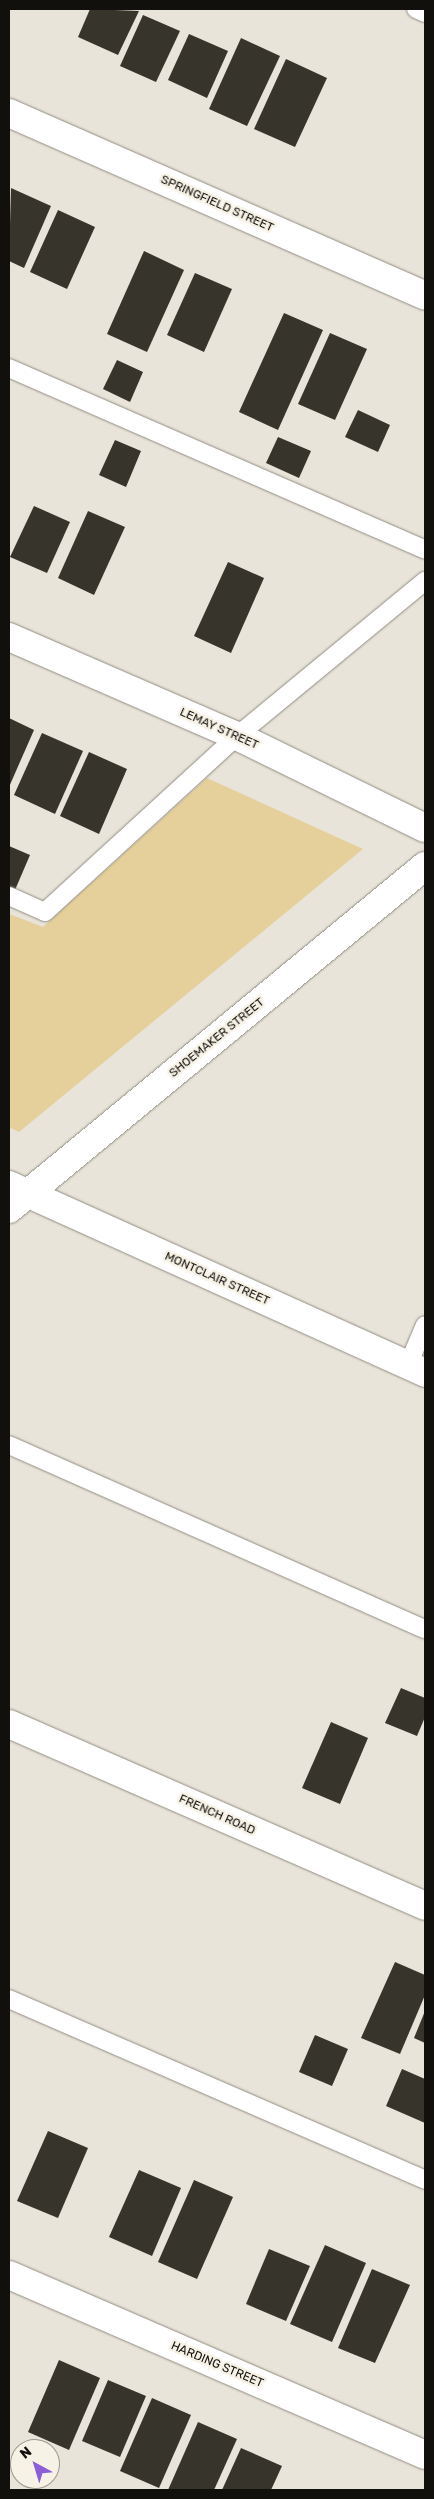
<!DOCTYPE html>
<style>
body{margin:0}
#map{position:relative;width:434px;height:2499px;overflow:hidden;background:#e9e4d9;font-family:Rubik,sans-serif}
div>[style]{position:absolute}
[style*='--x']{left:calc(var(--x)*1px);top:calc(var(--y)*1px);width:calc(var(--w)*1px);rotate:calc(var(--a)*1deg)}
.green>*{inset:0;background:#e5cf9a}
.building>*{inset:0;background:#37342b}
.roads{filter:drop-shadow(0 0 1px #918c82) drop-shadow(0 0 1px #918c82)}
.service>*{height:18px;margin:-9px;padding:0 9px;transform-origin:9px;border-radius:9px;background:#fff}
.minor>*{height:28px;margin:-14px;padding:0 14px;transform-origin:14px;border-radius:14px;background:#fff}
.tertiary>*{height:28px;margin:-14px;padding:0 14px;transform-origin:14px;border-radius:14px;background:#fff}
span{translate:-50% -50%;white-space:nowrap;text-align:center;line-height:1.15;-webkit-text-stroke:5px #f7f2e6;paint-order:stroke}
.street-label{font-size:12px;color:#12100d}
.frame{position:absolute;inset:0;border:10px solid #12100d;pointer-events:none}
.north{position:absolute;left:10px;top:2439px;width:50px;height:50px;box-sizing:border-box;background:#f7f2e6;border:1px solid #9b988f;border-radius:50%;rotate:321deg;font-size:14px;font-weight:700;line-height:20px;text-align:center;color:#12100d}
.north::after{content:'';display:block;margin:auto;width:18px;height:22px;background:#8c5ed7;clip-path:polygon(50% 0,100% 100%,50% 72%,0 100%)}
</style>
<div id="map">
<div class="green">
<i style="clip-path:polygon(207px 778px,363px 849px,19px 1132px,9px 1127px,9px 914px,43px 927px)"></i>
</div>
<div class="building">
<i style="clip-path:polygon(90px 9px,139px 11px,118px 55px,78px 37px)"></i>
<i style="clip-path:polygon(143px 15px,180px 31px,156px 82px,120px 66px)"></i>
<i style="clip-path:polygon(189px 34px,228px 51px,207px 98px,168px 80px)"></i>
<i style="clip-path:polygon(241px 38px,280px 56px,247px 126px,209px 109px)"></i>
<i style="clip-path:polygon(286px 59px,327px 78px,295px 147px,254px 129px)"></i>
<i style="clip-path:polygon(11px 188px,51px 206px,24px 268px,9px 261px)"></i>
<i style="clip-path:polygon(58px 210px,95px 227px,67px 289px,30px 272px)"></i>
<i style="clip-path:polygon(144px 251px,184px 270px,147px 352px,107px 334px)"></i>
<i style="clip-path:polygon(195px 273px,232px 289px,204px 352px,167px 335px)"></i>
<i style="clip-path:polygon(284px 313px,323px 330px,278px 430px,239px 412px)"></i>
<i style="clip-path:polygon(330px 333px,367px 349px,335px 420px,298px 404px)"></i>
<i style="clip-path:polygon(117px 360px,143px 372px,130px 402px,103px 389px)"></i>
<i style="clip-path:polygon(358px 410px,390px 425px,378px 452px,345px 437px)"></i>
<i style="clip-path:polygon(278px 437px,311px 451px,299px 478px,266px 463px)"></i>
<i style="clip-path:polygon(115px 440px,141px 451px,126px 487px,99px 475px)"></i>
<i style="clip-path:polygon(34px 506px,70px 522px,47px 573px,10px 557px)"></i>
<i style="clip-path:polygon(88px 511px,125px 527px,94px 595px,58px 578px)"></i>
<i style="clip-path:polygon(228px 562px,264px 578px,231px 653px,194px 636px)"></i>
<i style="clip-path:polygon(9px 718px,34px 730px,9px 787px)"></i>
<i style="clip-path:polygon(42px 733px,83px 751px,55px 814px,14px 795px)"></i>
<i style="clip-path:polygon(89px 752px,127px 769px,99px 834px,60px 816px)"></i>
<i style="clip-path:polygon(9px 846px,30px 855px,15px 890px,9px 887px)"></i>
<i style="clip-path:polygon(401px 1688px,425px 1698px,425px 1717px,417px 1736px,385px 1723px)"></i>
<i style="clip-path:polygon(331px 1722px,368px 1738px,340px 1804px,302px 1788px)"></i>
<i style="clip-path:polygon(395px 1962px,425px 1975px,425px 1995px,400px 2054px,361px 2038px)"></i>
<i style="clip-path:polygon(425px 2011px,425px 2043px,414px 2038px)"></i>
<i style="clip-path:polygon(315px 2035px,348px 2049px,332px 2086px,299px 2072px)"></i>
<i style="clip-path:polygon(402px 2069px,425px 2079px,425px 2123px,386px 2106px)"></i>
<i style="clip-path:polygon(48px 2131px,88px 2148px,58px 2218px,17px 2201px)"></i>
<i style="clip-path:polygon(139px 2170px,181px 2188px,152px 2256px,109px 2237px)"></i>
<i style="clip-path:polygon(194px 2180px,233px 2197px,197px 2279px,158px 2262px)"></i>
<i style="clip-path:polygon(325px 2245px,366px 2263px,332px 2342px,290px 2324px)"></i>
<i style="clip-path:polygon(269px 2249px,310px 2266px,286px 2321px,246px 2304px)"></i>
<i style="clip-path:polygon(372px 2269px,410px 2285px,375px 2363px,338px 2348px)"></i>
<i style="clip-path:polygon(59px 2360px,100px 2378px,69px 2450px,28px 2432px)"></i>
<i style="clip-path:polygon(108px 2380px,146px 2396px,120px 2457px,82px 2441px)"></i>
<i style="clip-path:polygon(152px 2398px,191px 2415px,159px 2488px,120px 2471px)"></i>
<i style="clip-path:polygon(198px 2422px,237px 2439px,214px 2490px,168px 2490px)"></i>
<i style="clip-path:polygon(241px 2448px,282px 2466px,271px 2490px,222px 2490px)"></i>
</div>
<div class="roads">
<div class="service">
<i style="--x:416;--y:9;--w:10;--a:24"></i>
<i style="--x:9;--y:368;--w:454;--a:23.6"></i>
<i style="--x:9;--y:896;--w:39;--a:24"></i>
<i style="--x:45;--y:912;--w:260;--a:-42.5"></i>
<i style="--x:237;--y:736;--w:244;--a:-39.5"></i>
<i style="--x:408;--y:1365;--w:43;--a:-67"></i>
<i style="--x:9;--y:1445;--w:455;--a:23.9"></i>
<i style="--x:9;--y:1999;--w:454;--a:23.5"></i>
</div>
<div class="minor">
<i style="--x:9;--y:113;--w:454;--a:23.7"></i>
<i style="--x:9;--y:637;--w:249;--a:23.5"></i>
<i style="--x:237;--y:736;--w:209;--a:26.1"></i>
<i style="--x:9;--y:1185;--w:457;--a:24.3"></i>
<i style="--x:9;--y:2275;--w:453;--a:23.4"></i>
</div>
<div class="tertiary">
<i style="--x:9;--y:1209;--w:539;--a:-39.51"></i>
<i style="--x:9;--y:1724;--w:454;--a:23.6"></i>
</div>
</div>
<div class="street-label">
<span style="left:217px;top:204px;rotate:24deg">SPRINGFIELD STREET</span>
<span style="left:219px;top:729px;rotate:24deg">LEMAY STREET</span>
<span style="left:217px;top:1038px;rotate:-39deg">SHOEMAKER STREET</span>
<span style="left:217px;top:1279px;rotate:24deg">MONTCLAIR STREET</span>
<span style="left:217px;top:1815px;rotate:24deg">FRENCH ROAD</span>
<span style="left:217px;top:2365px;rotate:23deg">HARDING STREET</span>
</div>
<div class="frame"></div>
<div class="north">N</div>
</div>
